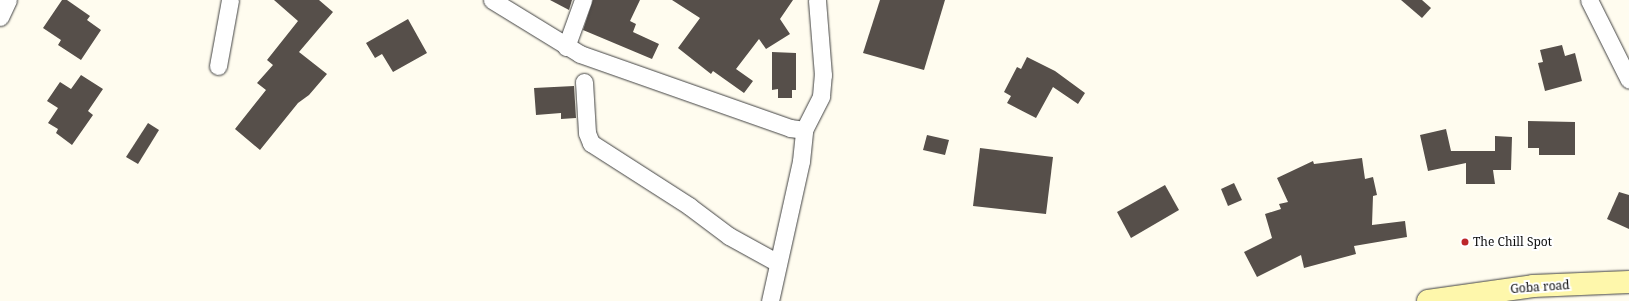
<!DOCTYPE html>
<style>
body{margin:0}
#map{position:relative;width:1629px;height:301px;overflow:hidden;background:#fffcef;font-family:"Noto Serif",serif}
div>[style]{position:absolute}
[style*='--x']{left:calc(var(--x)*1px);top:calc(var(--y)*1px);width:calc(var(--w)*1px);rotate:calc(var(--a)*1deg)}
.building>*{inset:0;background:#564f4a}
.roads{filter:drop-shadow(0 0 1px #414141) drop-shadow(0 0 1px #414141)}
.minor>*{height:17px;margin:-8.5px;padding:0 8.5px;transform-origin:8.5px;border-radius:8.5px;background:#fff}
.secondary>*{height:22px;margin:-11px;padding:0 11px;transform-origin:11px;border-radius:11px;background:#fef7ab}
.dots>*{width:11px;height:11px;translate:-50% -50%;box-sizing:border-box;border:2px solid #fff;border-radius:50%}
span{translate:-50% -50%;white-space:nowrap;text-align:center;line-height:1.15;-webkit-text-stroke:4px #fff;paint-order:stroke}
.poi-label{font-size:12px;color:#0e0e0e}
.left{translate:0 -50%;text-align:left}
.street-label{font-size:12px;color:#0e0e0e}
</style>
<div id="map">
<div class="building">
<i style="clip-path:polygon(62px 0,67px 0,90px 16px,87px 20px,101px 30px,81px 60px,58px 45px,61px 40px,43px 28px)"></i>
<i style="clip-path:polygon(274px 0,319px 0,333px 12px,299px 52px,327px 74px,309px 95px,298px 103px,260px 150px,235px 129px,266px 90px,257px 83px,273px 65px,267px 60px,298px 21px)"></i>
<i style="clip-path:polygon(550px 0,572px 0,569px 10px)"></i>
<i style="clip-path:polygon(593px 0,640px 0,630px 21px,636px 24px,633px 32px,659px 44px,652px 59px,583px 30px)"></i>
<i style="clip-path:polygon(672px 0,793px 0,780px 19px,790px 34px,766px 49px,759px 39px,736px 69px,753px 81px,744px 93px,713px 71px,711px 74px,678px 48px,700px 18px)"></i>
<i style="clip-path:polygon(880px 0,945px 0,924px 70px,863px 53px)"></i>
<i style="clip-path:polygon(1401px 0,1422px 0,1431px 8px,1422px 18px)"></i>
<i style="clip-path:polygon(408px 19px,427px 53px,393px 72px,382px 54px,375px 58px,366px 43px)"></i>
<i style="clip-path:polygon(1562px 45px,1565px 56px,1575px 53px,1582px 81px,1545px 91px,1538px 63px,1543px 62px,1540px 50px)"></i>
<i style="clip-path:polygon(772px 52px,796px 53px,796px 90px,792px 90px,792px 98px,778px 98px,778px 89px,772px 90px)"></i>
<i style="clip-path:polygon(1027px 57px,1055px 71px,1085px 93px,1078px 104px,1053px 87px,1036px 118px,1007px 103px,1011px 96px,1004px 92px,1017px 67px,1021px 69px)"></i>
<i style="clip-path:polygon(81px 75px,103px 89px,88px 111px,93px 115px,72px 145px,56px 133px,58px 129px,48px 123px,58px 108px,47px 101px,60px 82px,71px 89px)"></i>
<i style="clip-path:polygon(574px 86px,576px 118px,561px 119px,561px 113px,536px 115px,534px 88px)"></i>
<i style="clip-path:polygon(1528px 121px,1575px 122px,1575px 155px,1539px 155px,1539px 148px,1528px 148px)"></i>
<i style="clip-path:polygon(148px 123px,159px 130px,138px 164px,126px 157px)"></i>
<i style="clip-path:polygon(1446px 129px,1451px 151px,1495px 151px,1495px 136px,1512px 137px,1511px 170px,1493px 170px,1495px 184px,1466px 184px,1466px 163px,1428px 171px,1420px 135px)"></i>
<i style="clip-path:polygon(927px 135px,949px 140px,945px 155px,923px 150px)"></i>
<i style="clip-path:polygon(980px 148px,1053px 157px,1046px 214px,973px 206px)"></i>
<i style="clip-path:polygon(1362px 158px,1365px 179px,1373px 177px,1377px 195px,1373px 196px,1372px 225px,1405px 221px,1407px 237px,1354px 246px,1356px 254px,1304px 268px,1301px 255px,1257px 277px,1244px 252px,1272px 238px,1265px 214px,1281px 209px,1279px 204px,1288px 202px,1277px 178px,1313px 161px,1314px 164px)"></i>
<i style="clip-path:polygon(1234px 183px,1242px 200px,1228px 206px,1221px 189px)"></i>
<i style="clip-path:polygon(1165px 185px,1179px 210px,1131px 238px,1117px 212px)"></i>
<i style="clip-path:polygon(1619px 192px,1629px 195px,1629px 229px,1607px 219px)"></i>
</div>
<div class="roads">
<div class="minor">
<i style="--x:492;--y:0;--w:103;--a:31.5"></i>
<i style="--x:580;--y:54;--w:223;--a:19.4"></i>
<i style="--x:790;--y:128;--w:14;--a:8"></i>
<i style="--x:1589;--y:0;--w:89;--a:63.4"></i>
<i style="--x:0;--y:17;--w:19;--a:-65"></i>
<i style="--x:566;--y:47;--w:50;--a:-70.1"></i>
<i style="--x:218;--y:66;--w:67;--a:-79.7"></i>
<i style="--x:584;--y:82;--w:51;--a:86.6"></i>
<i style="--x:587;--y:133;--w:11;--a:68"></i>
<i style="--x:591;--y:143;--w:117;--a:32.7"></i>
<i style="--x:689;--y:206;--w:50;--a:36.9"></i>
<i style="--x:729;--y:236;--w:56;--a:28.9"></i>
<i style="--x:770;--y:301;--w:143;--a:-77.5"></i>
<i style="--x:801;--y:161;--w:31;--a:-84"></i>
<i style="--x:804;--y:130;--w:38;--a:-63"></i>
<i style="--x:821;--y:96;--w:21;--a:-85"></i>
<i style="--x:823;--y:75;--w:75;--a:-94.6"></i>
</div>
<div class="secondary">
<i style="--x:1428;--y:301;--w:106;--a:-8.1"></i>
<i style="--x:1533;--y:286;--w:96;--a:-2.4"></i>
</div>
</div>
<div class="dots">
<i style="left:1465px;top:242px;background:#bd272a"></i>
</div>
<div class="poi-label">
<span class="left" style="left:1473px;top:242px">The Chill Spot</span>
</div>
<div class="street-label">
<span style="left:1540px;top:287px;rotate:-4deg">Goba road</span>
</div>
</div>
